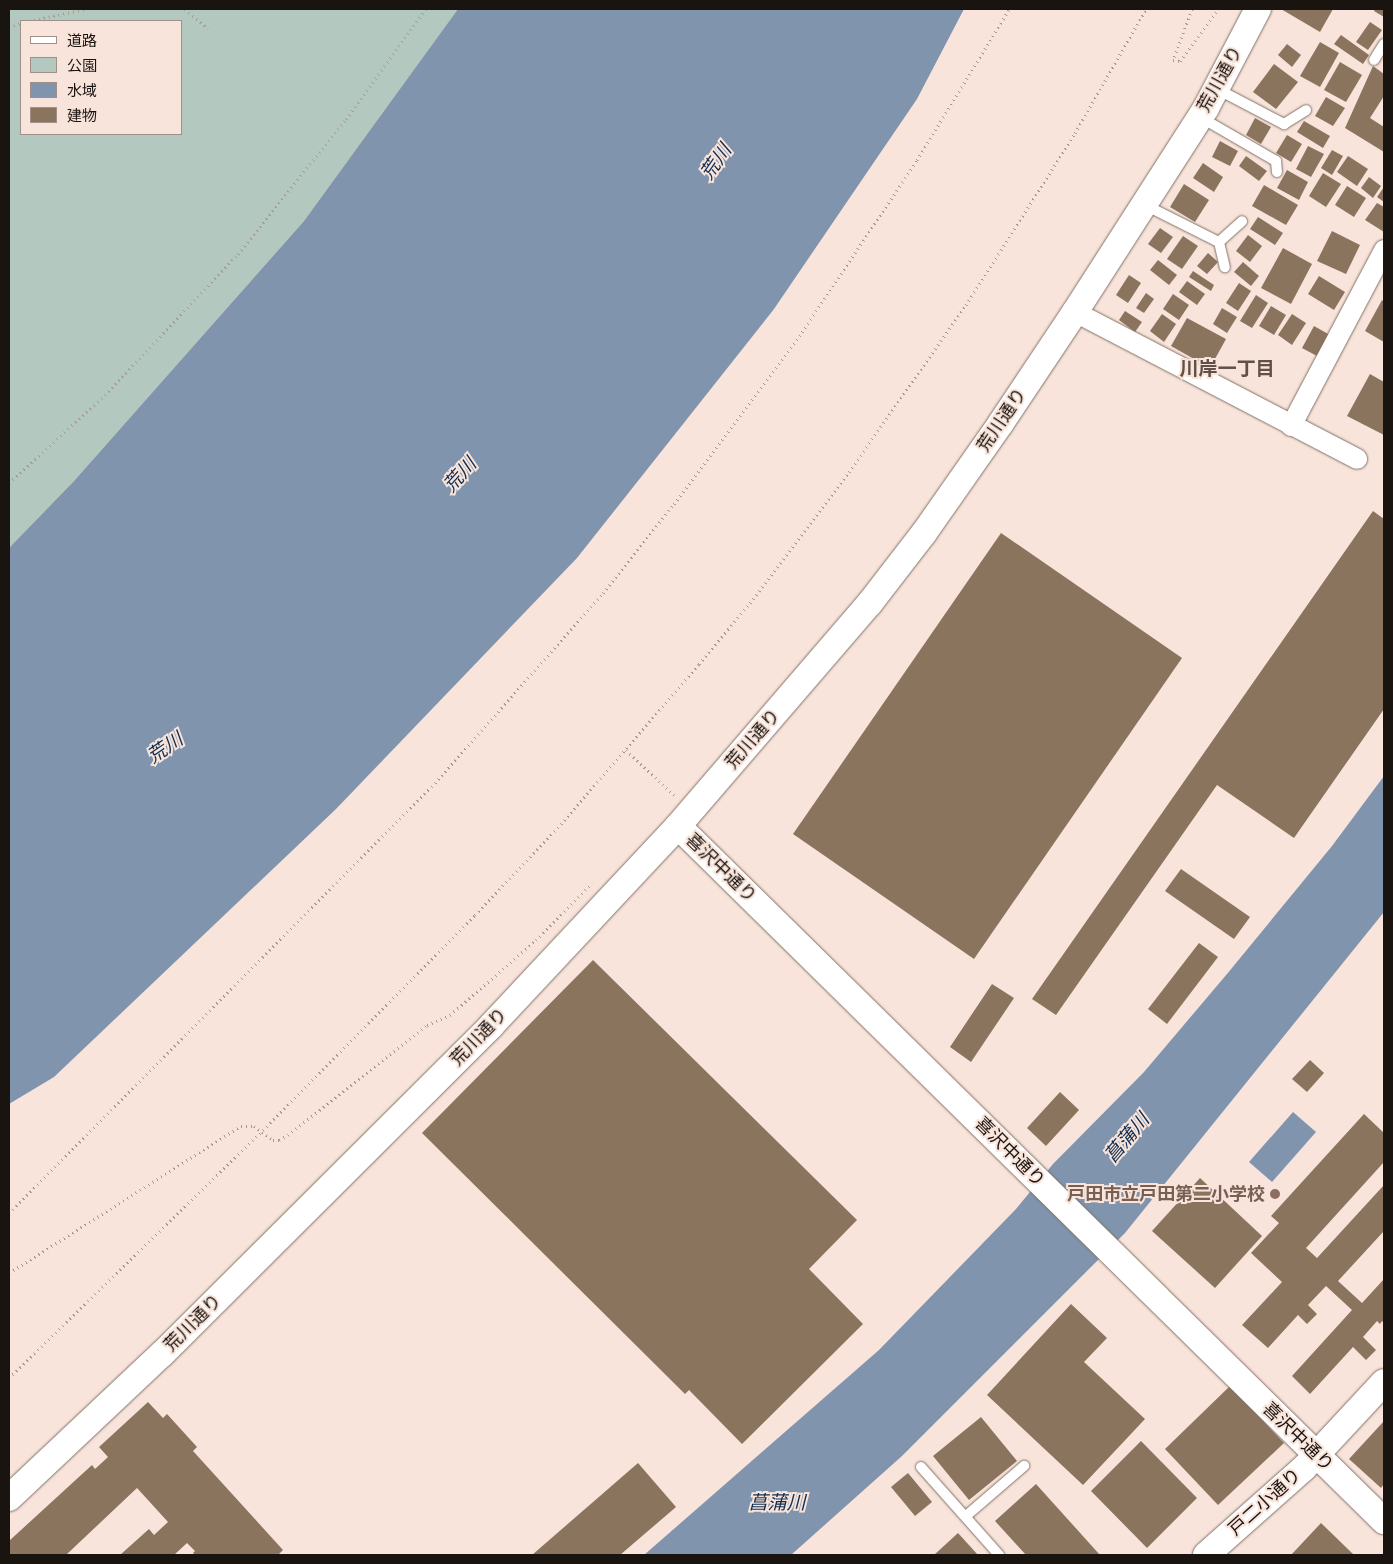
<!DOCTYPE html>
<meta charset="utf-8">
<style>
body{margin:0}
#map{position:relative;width:1393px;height:1564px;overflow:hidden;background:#f8e4da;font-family:"Asap Condensed","Noto Sans JP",sans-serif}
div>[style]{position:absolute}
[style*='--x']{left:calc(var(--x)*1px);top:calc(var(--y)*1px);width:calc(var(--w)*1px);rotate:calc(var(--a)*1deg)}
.green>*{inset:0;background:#b3c8be}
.water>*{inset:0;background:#8194ad}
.building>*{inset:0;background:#8b745e}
.path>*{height:3px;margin-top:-1.5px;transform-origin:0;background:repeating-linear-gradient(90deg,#a79890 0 1px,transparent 0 5px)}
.roads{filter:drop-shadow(0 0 1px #827167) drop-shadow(0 0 1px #827167)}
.service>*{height:10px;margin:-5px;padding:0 5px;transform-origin:5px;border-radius:5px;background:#fff}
.minor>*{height:20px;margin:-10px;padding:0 10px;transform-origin:10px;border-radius:10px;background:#fff}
.tertiary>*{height:26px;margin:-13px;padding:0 13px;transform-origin:13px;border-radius:13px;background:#fff}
.dots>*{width:14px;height:14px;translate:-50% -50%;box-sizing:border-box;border:2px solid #f8e4da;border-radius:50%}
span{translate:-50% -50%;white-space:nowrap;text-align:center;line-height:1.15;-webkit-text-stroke:4px #f8e4da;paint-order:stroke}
.street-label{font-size:18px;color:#1a1410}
.education-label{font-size:18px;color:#785e54;font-weight:700}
.right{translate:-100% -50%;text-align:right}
.water-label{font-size:19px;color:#0f2d50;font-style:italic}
.neighbourhood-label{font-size:19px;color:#615047;font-weight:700}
.frame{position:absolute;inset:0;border:10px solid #1a1410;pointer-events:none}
.legend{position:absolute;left:20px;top:20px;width:162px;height:115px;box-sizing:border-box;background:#f8e4da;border:1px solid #9f9189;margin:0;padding:6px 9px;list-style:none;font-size:15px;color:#1a1410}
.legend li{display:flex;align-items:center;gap:10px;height:25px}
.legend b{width:25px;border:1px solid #9f9189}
</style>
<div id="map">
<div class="green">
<i style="clip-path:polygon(evenodd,9px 9px,458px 9px,304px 221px,74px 481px,9px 548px,9px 9px,21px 21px,181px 21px,181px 134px,21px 134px,21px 21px)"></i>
</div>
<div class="water">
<i style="clip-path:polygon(458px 9px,964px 9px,917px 99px,774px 309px,577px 558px,336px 809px,54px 1077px,9px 1104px,9px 548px,74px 481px,304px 221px)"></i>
<i style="clip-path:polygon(1384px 776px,1384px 912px,1125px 1233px,902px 1456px,791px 1555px,644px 1555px,879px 1350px,1016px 1209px,1053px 1164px,1144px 1072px,1227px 974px,1332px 846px)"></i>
<i style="clip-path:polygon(1293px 1112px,1316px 1132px,1272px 1182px,1249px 1162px)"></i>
</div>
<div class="building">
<i style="clip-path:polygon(1281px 9px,1333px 9px,1320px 32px)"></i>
<i style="clip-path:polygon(1375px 9px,1384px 9px,1384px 17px,1374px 11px)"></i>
<i style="clip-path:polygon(1370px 22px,1382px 30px,1368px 50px,1356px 42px)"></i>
<i style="clip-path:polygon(1341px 35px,1369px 55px,1363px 64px,1334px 44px)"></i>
<i style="clip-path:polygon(1320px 42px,1339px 53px,1320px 87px,1300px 76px)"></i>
<i style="clip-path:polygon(1287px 44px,1301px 55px,1292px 67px,1278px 55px)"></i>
<i style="clip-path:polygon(1340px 62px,1362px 75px,1346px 102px,1324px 90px)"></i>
<i style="clip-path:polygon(1274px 64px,1298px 82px,1276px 109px,1253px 92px)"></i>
<i style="clip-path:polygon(1373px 66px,1384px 74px,1384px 96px,1370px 118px,1384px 127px,1384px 152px,1345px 128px)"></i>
<i style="clip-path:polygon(1326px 97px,1345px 108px,1333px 126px,1315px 116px)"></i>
<i style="clip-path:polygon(1255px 118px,1271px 127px,1261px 144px,1246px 135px)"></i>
<i style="clip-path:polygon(1304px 121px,1330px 136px,1323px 148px,1297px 132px)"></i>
<i style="clip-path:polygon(1287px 135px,1302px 144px,1291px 162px,1276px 153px)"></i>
<i style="clip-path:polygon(1220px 141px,1238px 151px,1230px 166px,1212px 157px)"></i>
<i style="clip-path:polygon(1308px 146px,1324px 154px,1311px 177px,1296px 169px)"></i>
<i style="clip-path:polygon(1332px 150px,1343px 156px,1332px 175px,1321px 168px)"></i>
<i style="clip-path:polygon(1246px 156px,1267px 171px,1259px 181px,1239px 166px)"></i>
<i style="clip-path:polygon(1348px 156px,1368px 169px,1357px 186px,1337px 172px)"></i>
<i style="clip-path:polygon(1203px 163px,1223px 177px,1214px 192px,1193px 178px)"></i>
<i style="clip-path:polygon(1287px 170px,1308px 182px,1299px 200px,1277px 188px)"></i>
<i style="clip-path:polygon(1323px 173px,1341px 184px,1326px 207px,1309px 196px)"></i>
<i style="clip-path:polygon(1369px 177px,1381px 186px,1373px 198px,1361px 188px)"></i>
<i style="clip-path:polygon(1184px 184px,1209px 200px,1195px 222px,1170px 207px)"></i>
<i style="clip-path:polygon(1264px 185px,1298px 205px,1286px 225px,1252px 206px)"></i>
<i style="clip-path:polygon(1347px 186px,1366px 198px,1354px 217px,1335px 205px)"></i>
<i style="clip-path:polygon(1384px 187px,1384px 202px,1377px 197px)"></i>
<i style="clip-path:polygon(1377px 203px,1384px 207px,1384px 232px,1365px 220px)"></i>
<i style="clip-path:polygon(1258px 217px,1283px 233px,1275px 245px,1250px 229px)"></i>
<i style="clip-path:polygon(1160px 228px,1173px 237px,1161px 253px,1148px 244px)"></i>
<i style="clip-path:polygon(1332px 231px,1360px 245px,1346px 274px,1317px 261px)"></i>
<i style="clip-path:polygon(1248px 235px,1262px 246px,1250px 262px,1236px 251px)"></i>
<i style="clip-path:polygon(1183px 236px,1198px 246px,1182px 269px,1167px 259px)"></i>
<i style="clip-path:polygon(1283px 248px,1312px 264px,1291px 304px,1261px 288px)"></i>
<i style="clip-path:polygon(1208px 253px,1218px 262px,1207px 274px,1197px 266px)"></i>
<i style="clip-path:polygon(1158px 260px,1177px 275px,1169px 285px,1150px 270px)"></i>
<i style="clip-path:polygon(1243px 262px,1259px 276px,1251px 286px,1234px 272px)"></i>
<i style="clip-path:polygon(1193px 271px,1214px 285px,1211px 291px,1189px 277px)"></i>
<i style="clip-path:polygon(1129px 275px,1141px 283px,1128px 303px,1116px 295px)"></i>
<i style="clip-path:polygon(1319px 276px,1345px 292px,1334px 310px,1308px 294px)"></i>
<i style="clip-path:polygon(1187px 281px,1205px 294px,1197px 305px,1179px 292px)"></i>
<i style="clip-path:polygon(1239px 283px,1251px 291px,1238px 311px,1226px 303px)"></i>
<i style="clip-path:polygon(1146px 293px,1154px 299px,1144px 313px,1136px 308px)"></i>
<i style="clip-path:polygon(1173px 294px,1189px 305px,1179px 320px,1163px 309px)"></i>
<i style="clip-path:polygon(1256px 295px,1268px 303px,1252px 328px,1240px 321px)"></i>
<i style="clip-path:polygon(1382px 300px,1384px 302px,1384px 342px,1365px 331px)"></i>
<i style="clip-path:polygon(1271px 306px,1286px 315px,1274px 335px,1259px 326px)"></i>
<i style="clip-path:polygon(1222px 308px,1237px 317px,1227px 333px,1213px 324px)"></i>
<i style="clip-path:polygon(1125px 311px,1142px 322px,1135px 332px,1119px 320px)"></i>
<i style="clip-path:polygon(1162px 314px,1176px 324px,1164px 342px,1150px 331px)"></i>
<i style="clip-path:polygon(1292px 314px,1306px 323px,1292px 345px,1278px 335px)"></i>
<i style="clip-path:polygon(1187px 318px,1226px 339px,1210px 368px,1171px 346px)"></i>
<i style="clip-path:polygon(1314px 326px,1330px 335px,1317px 356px,1302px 348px)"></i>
<i style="clip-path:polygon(1370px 374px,1384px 382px,1384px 435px,1347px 416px)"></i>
<i style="clip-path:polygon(1373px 511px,1384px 519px,1384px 709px,1294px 838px,1217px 785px,1056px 1015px,1032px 999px)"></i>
<i style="clip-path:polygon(1001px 533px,1182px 658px,974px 959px,793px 834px)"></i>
<i style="clip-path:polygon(1181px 869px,1250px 917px,1234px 939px,1165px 891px)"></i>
<i style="clip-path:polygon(1199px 943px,1218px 957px,1167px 1024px,1148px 1009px)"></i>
<i style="clip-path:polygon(593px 960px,857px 1220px,809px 1269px,863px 1324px,742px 1444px,689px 1390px,685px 1394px,422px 1133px)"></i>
<i style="clip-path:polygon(992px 984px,1014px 998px,971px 1062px,950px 1047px)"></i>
<i style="clip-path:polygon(1310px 1060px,1324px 1073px,1307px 1092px,1292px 1079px)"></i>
<i style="clip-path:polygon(1060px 1092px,1079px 1110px,1046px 1146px,1027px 1128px)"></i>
<i style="clip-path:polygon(1364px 1114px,1384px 1133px,1384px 1162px,1306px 1248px,1317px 1258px,1384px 1185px,1384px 1231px,1338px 1281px,1362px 1303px,1384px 1279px,1384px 1323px,1382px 1321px,1380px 1324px,1377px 1321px,1363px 1337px,1376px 1350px,1366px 1360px,1353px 1347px,1310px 1394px,1292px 1376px,1352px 1310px,1326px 1286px,1308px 1305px,1317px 1314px,1307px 1324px,1298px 1315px,1268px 1348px,1242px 1325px,1282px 1282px,1251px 1253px,1279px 1223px,1271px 1216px)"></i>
<i style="clip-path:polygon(1200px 1178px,1262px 1236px,1215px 1288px,1152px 1231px)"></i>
<i style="clip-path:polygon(1071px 1304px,1107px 1338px,1084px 1362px,1145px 1419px,1083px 1485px,987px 1395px)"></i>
<i style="clip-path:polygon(1230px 1386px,1284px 1443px,1218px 1505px,1165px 1449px)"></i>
<i style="clip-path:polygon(148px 1402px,163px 1418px,167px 1414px,197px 1447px,193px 1451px,283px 1550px,278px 1555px,195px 1555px,193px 1553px,195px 1551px,187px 1543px,174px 1555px,120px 1555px,149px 1529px,154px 1535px,168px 1522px,137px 1488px,66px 1555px,9px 1555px,9px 1541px,92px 1465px,95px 1469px,108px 1457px,99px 1447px)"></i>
<i style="clip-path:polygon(981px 1417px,1017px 1461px,969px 1500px,933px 1456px)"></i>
<i style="clip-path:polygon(1384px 1421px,1384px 1484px,1381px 1488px,1349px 1459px)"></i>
<i style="clip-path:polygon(1141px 1441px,1197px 1498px,1147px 1548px,1091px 1491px)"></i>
<i style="clip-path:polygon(638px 1463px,676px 1507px,620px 1555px,532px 1555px)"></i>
<i style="clip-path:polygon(908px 1473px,932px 1502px,915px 1516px,891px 1487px)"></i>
<i style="clip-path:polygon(1036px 1484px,1100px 1555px,1026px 1555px,995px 1521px)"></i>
<i style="clip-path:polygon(1321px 1523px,1354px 1555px,1291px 1555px)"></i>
<i style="clip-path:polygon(958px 1533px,978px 1555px,934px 1555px)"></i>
</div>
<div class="path">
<i style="--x:185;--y:9;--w:30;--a:40"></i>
<i style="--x:1192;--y:9;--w:54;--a:110.4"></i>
<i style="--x:1173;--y:60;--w:7;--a:8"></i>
<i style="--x:1180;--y:61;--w:64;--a:-53.8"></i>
<i style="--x:29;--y:21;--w:58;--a:-11.9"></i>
<i style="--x:9;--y:27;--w:13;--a:-18"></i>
<i style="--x:9;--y:483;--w:130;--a:-42.5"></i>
<i style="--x:105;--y:395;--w:194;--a:-46.7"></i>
<i style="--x:238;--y:254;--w:173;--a:-51.3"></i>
<i style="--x:346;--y:119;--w:136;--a:-54"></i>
<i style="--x:626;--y:750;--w:69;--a:43.2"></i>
<i style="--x:9;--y:1213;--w:605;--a:-45.27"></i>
<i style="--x:435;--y:783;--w:254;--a:-48.5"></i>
<i style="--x:603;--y:593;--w:114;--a:-51.4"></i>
<i style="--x:674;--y:504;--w:214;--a:-53.3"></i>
<i style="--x:802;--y:332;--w:207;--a:-56.2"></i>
<i style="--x:917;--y:160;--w:177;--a:-58.6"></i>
<i style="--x:9;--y:1273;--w:275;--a:-32.4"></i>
<i style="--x:241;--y:1126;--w:13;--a:0"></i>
<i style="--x:254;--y:1126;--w:24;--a:36"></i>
<i style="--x:273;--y:1140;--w:6;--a:0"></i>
<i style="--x:279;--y:1140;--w:10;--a:-29"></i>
<i style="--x:288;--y:1135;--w:177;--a:-38.4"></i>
<i style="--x:427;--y:1025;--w:25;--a:-23"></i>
<i style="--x:450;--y:1015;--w:114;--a:-41.1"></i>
<i style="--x:536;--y:940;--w:80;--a:-45.5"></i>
<i style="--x:9;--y:1378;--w:355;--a:-44.3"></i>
<i style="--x:263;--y:1130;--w:302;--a:-45.4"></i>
<i style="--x:475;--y:915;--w:125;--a:-46.6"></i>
<i style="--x:561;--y:824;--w:211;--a:-49.2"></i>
<i style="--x:699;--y:664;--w:80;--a:-50.1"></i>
<i style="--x:750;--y:603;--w:164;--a:-52.9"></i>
<i style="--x:849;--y:472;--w:204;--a:-55"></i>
<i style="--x:966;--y:305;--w:204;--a:-57.6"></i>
<i style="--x:1075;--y:133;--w:143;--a:-60.2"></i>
</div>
<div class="roads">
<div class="service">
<i style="--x:1374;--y:60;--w:19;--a:-58"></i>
<i style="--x:1217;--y:89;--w:76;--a:27.6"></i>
<i style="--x:1284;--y:124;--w:26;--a:-32"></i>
<i style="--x:1200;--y:117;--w:88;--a:30.1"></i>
<i style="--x:1276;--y:161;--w:11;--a:85"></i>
<i style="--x:1145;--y:205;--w:83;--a:26.6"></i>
<i style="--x:1219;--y:242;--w:31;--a:-42"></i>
<i style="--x:1219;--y:242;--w:26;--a:77"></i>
<i style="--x:921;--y:1467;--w:118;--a:48.4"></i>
<i style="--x:966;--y:1516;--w:77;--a:-40.8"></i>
</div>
<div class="minor">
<i style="--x:1075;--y:312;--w:318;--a:27.5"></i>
<i style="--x:1291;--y:426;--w:199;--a:-62.1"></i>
</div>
<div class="tertiary">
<i style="--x:678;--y:826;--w:991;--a:44.55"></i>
<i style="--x:9;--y:1498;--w:210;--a:-43.3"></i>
<i style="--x:162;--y:1354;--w:465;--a:-44.9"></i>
<i style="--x:491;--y:1026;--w:274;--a:-46.9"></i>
<i style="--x:678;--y:826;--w:294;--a:-49.3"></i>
<i style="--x:870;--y:603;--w:88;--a:-52.4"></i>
<i style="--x:924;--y:533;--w:134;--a:-55"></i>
<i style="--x:1001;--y:423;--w:133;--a:-56.3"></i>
<i style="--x:1075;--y:312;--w:242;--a:-57.3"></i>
<i style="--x:1206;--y:108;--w:112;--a:-62.3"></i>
<i style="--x:1206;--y:1555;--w:131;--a:-41.6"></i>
<i style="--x:1304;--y:1468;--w:117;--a:-47.1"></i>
</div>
</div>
<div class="dots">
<i style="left:1275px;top:1194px;background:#8d6e63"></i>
</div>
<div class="street-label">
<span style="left:1220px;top:79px;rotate:-61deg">荒川通り</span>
<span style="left:1002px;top:420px;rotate:-56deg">荒川通り</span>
<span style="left:753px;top:739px;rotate:-49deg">荒川通り</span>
<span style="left:721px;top:868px;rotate:44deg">喜沢中通り</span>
<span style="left:479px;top:1037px;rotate:-46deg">荒川通り</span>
<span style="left:1010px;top:1152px;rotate:45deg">喜沢中通り</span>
<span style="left:193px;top:1323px;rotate:-45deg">荒川通り</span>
<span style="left:1298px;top:1437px;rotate:44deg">喜沢中通り</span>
<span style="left:1265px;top:1502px;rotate:-42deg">戸二小通り</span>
</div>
<div class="education-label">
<span class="right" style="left:1265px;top:1194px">戸田市立戸田第二小学校</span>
</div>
<div class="water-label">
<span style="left:716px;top:162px;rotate:-55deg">荒川</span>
<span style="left:460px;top:475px;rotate:-48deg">荒川</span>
<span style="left:165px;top:748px;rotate:-34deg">荒川</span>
<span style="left:1127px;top:1138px;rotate:-50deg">菖蒲川</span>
<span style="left:777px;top:1503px">菖蒲川</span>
</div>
<div class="neighbourhood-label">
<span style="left:1227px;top:369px">川岸一丁目</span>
</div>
<div class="frame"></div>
<ul class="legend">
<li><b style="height:6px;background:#fff"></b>道路</li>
<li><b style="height:14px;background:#b3c8be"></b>公園</li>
<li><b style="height:14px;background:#8194ad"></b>水域</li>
<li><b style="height:14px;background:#8b745e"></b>建物</li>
</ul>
</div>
